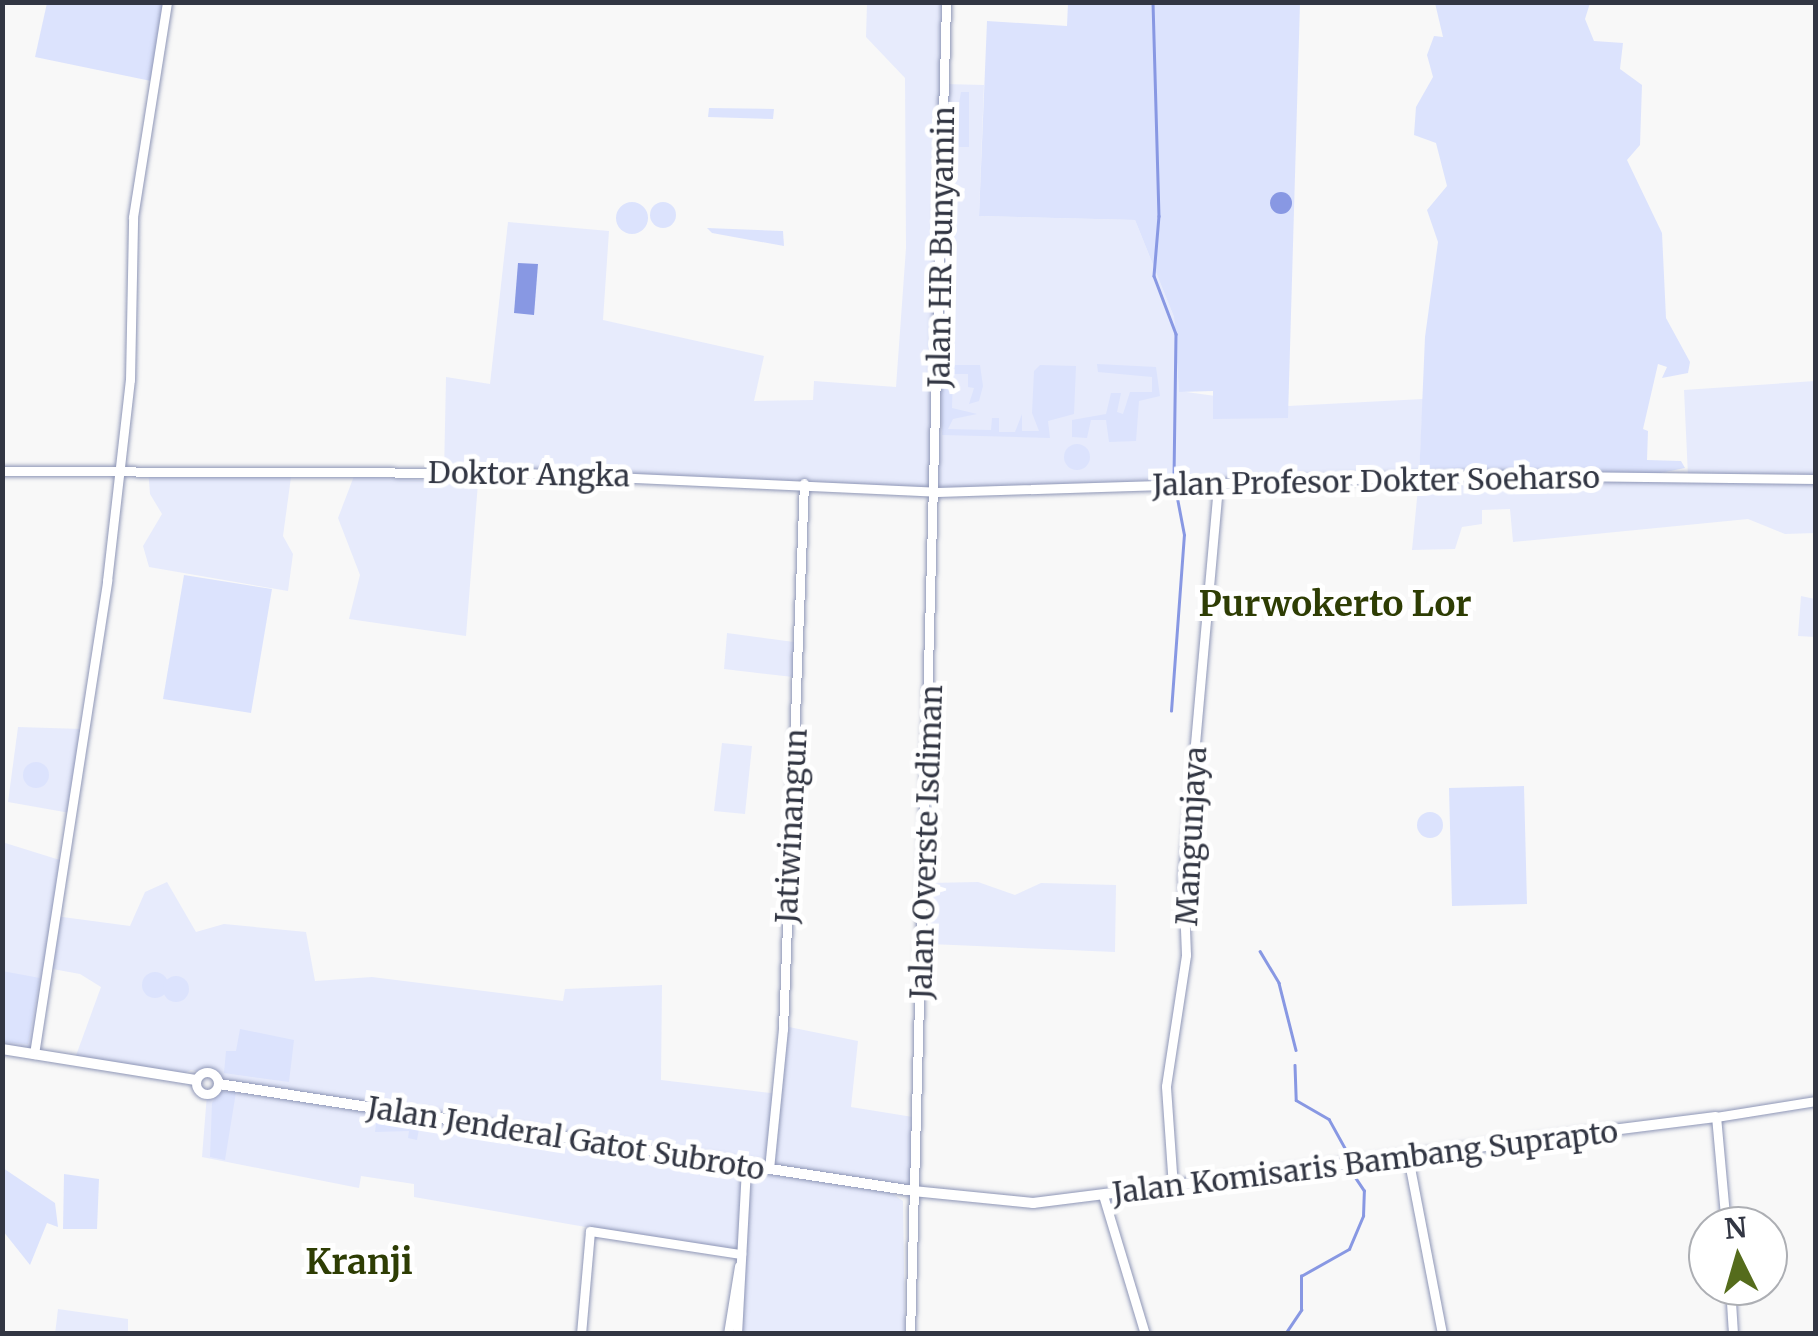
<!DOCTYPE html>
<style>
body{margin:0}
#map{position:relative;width:1818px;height:1336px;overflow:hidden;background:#f8f8f8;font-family:Merriweather,serif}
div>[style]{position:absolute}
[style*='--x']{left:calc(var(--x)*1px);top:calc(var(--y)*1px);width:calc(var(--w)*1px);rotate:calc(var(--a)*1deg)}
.built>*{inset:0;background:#e7ebfc}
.green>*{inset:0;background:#dce3fd}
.round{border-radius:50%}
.water>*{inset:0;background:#8898e3}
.stream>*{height:2.5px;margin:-1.25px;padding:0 1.25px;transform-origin:1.25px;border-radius:1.25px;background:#8898e3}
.roads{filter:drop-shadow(0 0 2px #8e96b6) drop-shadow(0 0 2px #8e96b6)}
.secondary>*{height:9px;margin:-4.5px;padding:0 4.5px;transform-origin:4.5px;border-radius:4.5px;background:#fff}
.secondary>.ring{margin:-4.5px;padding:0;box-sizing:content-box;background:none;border:9px solid #fff;border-radius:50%}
.primary>*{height:10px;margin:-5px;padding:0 5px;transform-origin:5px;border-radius:5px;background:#fff}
span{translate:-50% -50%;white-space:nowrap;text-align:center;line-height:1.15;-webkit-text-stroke:10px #fff;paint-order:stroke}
.street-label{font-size:30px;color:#323643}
.quarter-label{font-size:35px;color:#2e3d04;font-weight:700}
.frame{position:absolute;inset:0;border:5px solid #323643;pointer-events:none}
.north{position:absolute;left:1688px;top:1206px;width:100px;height:100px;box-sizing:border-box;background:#fff;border:2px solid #adafb4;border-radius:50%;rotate:355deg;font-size:28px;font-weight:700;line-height:40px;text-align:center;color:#323643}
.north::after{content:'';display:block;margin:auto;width:35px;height:45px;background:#556c1c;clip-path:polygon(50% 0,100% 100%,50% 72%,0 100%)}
</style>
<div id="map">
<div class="built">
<i style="clip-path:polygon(867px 3px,947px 3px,945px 84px,984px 85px,979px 216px,1135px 220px,1174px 317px,1179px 391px,1288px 406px,1423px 399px,1419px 477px,1688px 476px,1684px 390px,1815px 381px,1815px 533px,1785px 534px,1748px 519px,1513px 542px,1510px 509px,1482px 510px,1482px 524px,1462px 527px,1455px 549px,1412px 550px,1419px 478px,937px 492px,444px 473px,446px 377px,490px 384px,508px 222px,609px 231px,603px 320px,764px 356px,754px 401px,813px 400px,814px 381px,896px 387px,906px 248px,905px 78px,866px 37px)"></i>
<i style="clip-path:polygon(148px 469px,292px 470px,283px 536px,293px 554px,288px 591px,149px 567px,143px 546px,162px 514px,150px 494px)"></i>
<i style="clip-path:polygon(354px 476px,478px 483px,466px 636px,349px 619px,360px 575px,338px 518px)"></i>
<i style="clip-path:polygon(1801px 596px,1815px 599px,1815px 637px,1798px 636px)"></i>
<i style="clip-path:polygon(727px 633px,794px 642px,793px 677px,724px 669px)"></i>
<i style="clip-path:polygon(18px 727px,83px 729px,70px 813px,8px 802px)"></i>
<i style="clip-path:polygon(722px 743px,752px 746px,745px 814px,714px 811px)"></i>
<i style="clip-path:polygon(2px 842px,63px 861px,55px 916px,130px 926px,145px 892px,167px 882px,196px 932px,224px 924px,306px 932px,315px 981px,372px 977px,563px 1001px,565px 989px,662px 985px,661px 1080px,779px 1094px,784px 1026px,858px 1041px,851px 1107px,919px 1118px,916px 1187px,769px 1164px,890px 1192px,903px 1201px,905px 1333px,738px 1333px,752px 1170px,747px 1166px,741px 1254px,414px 1197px,414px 1184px,361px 1176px,359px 1188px,202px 1157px,207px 1094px,217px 1089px,216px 1076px,191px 1070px,177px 1077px,74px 1061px,101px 987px,80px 974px,47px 968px,34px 1054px,3px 1049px)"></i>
<i style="clip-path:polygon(978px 882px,1015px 895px,1041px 883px,1116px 885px,1115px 952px,930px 944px,929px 883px)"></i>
<i style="clip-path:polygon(58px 1309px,128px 1319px,128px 1333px,55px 1334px)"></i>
</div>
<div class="green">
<i style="clip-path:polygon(1572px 2px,1590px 3px,1585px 19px,1594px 41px,1623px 43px,1620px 69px,1642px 85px,1640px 145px,1627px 160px,1662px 233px,1666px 318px,1690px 362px,1688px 373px,1662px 378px,1667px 367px,1658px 364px,1643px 429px,1648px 431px,1647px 460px,1681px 461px,1685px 468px,1645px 476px,1419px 478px,1425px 337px,1438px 242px,1427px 210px,1447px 186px,1436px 143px,1414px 135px,1416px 107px,1433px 77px,1427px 55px,1434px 36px,1443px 37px,1435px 3px)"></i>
<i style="clip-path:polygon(47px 3px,164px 3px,151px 81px,35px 57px)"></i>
<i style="clip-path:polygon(1068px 3px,1300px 3px,1288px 418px,1213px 419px,1213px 391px,1179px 392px,1174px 317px,1135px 220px,979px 216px,987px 21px,1067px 26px)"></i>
<i style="clip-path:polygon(961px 92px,969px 92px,969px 147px,959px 147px,955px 126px)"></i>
<i style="clip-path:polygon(709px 108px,774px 109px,773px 119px,708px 117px)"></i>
<i class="round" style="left:650px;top:202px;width:26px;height:26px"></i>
<i class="round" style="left:616px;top:202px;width:32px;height:32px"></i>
<i style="clip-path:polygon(707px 228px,783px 231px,784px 246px,712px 233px)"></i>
<i style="clip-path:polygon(1097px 364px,1156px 367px,1160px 396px,1139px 401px,1136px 441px,1109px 442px,1106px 420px,1091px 420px,1087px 438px,1072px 437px,1072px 420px,1106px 414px,1111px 393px,1121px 393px,1117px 412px,1123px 414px,1130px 392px,1152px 392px,1152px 377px,1098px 372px)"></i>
<i style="clip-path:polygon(1040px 365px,1076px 366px,1074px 414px,1048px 421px,1050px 438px,942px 435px,941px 378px,955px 365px,980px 365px,983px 386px,979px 401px,969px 404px,974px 388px,968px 387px,968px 374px,953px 374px,952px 408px,977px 414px,953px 419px,948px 429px,991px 430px,992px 418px,999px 418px,999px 432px,1015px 432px,1022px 414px,1022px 431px,1039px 431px,1032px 413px,1034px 371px)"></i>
<i class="round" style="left:1064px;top:444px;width:26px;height:26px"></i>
<i style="clip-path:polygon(184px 575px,272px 589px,251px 713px,163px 699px)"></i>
<i class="round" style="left:23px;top:762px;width:26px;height:26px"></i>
<i style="clip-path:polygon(1524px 786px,1527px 904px,1452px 906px,1449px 788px)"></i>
<i class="round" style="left:1417px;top:812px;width:26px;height:26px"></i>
<i style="clip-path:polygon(2px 971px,40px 978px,28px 1044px,3px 1042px)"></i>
<i class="round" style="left:142px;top:972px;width:26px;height:26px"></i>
<i class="round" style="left:163px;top:976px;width:26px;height:26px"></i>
<i style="clip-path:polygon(240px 1029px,294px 1040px,289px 1082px,224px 1073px,226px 1051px,236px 1051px)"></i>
<i style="clip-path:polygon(219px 1092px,236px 1092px,225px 1160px,210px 1157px,212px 1103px)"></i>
<i style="clip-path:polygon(377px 1116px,420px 1123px,417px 1140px,408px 1138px,409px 1131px,375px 1132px)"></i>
<i style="clip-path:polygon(3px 1168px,55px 1203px,58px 1227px,47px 1223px,30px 1265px,3px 1231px)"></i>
<i style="clip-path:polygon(64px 1174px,99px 1179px,97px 1229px,63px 1229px)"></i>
</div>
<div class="water">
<i class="round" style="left:1270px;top:192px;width:22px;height:22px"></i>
<i style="clip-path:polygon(518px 263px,538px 264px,534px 315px,514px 313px)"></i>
</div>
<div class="stream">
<i style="--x:1153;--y:2;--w:214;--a:88.4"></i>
<i style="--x:1159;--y:216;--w:60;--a:94.8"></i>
<i style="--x:1154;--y:276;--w:62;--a:69.2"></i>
<i style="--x:1176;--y:334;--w:146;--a:90.8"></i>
<i style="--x:1171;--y:711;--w:176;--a:-85.8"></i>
<i style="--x:1184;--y:535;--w:48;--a:-100.8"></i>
<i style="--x:1260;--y:951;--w:37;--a:59"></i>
<i style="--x:1279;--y:983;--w:69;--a:75.8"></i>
<i style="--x:1295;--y:1065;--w:35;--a:88"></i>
<i style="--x:1296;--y:1100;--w:38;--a:30"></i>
<i style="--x:1329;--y:1119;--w:33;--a:61"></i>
<i style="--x:1285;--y:1334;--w:29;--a:-56"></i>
<i style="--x:1301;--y:1310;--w:34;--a:-90"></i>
<i style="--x:1301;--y:1276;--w:55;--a:-29.4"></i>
<i style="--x:1349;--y:1249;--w:36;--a:-67"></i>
<i style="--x:1363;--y:1216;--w:25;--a:-88"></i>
<i style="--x:1364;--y:1191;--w:22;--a:-124"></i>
</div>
<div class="roads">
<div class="secondary">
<i style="--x:2;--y:471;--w:523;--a:0.22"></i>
<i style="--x:525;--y:473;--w:412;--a:2.6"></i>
<i style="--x:937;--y:492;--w:546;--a:-1.78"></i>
<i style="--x:1483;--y:475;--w:333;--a:0.7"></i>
<i style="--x:34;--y:1054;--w:479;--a:-81.2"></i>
<i style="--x:107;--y:581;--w:202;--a:-83.5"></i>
<i style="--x:130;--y:380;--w:163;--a:-88.9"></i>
<i style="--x:133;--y:217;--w:218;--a:-81"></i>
<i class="ring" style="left:196px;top:1072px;width:13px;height:13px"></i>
<i style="--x:1408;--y:1157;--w:180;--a:79.1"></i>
<i style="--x:769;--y:1169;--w:141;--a:-84.3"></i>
<i style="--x:783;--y:1029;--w:546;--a:-87.8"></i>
<i style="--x:1173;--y:1187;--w:101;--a:-94"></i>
<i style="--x:1166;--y:1086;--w:133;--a:-81.3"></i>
<i style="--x:1186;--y:955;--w:77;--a:-92.2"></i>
<i style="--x:1183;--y:878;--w:397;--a:-84.9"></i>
<i style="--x:1103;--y:1195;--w:145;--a:73.2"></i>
<i style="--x:1726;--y:1226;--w:109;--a:-95.2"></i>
<i style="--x:1716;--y:1117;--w:101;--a:-9.1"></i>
<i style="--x:1730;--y:1286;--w:48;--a:86.4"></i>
<i style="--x:581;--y:1334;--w:103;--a:-85"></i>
<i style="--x:590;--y:1231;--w:153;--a:8.7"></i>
<i style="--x:728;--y:1334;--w:69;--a:-80.8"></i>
<i style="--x:737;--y:1334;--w:168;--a:-86.9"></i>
<i style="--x:910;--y:1334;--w:1332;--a:-88.45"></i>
</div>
<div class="primary">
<i style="--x:2;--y:1049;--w:196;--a:9.1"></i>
<i style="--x:219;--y:1084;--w:702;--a:8.76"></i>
<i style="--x:913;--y:1191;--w:121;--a:5.7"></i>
<i style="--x:1033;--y:1203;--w:688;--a:-7.18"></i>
</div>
</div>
<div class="street-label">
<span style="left:941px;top:247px;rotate:-89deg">Jalan HR Bunyamin</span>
<span style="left:529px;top:474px;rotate:1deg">Doktor Angka</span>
<span style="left:1376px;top:481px;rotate:-1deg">Jalan Profesor Dokter Soeharso</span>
<span style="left:791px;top:826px;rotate:-87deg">Jatiwinangun</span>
<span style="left:1191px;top:836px;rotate:-87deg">Mangunjaya</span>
<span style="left:926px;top:842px;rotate:-88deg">Jalan Overste Isdiman</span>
<span style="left:566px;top:1138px;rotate:9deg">Jalan Jenderal Gatot Subroto</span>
<span style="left:1365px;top:1162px;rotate:-7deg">Jalan Komisaris Bambang Suprapto</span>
</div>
<div class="quarter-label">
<span style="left:1335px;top:604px">Purwokerto Lor</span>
<span style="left:359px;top:1262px">Kranji</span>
</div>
<div class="frame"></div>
<div class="north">N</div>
</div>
